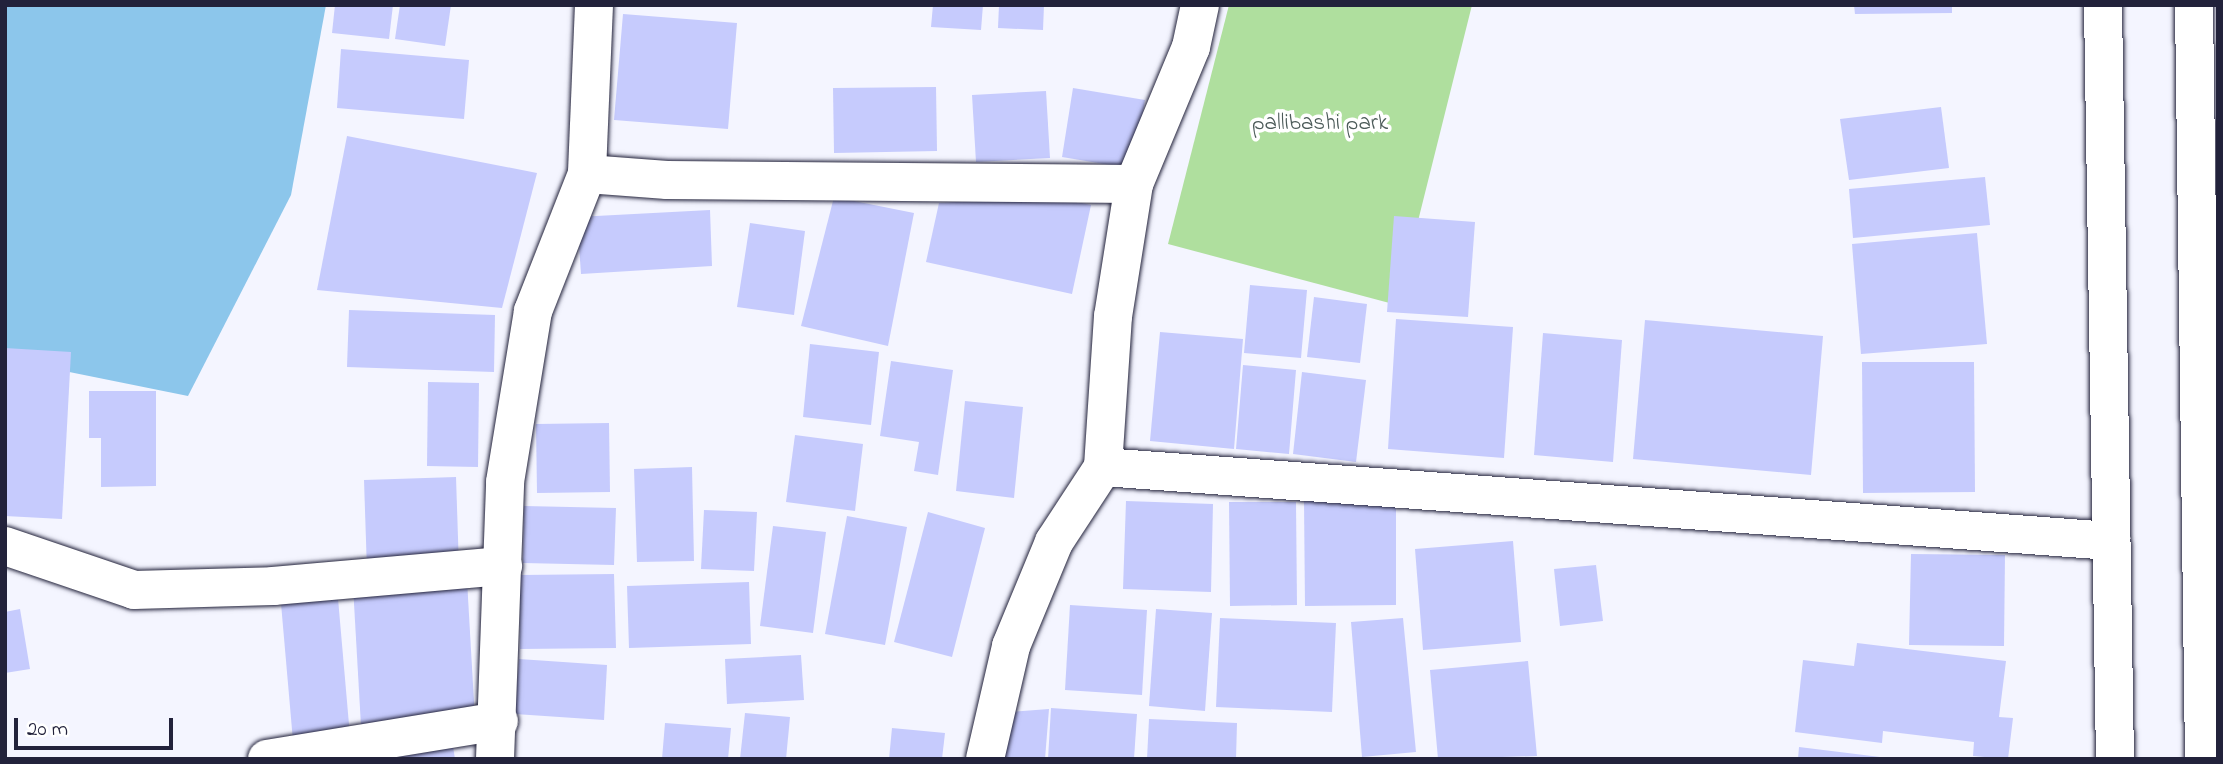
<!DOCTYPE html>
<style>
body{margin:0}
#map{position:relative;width:2223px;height:764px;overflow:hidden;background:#f4f5ff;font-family:"Indie Flower",sans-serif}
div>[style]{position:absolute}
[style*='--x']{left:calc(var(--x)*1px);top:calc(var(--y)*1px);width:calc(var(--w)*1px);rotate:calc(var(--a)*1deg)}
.green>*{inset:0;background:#afdf9e}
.water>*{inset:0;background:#8cc6eb}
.building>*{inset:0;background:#c6cbfd}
.roads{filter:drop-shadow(0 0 2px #22223b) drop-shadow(0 0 2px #22223b)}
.street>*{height:38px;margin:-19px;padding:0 19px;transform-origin:19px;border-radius:19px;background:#fff}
.secondary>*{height:38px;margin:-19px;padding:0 19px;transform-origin:19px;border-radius:19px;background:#fff}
span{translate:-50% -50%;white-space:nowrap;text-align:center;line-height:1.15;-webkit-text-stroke:7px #fff;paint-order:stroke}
.park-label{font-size:23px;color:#4c5b59}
.frame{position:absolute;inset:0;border:7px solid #22223b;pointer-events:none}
.scale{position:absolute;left:14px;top:718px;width:159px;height:32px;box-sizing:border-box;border:4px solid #22223b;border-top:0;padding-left:9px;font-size:21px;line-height:24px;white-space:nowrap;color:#22223b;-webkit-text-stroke:5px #fff;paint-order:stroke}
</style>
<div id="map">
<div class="green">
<i style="clip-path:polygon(1229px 5px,1472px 5px,1397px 305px,1168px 244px)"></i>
</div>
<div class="water">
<i style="clip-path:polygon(5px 5px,326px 5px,291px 195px,188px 396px,5px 359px)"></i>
</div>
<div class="building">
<i style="clip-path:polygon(335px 5px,393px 5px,389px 39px,332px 33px)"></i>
<i style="clip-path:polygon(400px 5px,451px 5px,445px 46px,395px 39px)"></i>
<i style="clip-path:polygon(933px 5px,983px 5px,981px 30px,931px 27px)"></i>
<i style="clip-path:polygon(999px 5px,1044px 5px,1043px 30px,998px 28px)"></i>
<i style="clip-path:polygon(1854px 5px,1952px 5px,1952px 13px,1855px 14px)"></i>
<i style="clip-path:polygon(623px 14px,737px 23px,728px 129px,614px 120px)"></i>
<i style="clip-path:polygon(341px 49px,469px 60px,464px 119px,337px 108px)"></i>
<i style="clip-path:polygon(936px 87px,937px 151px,834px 153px,833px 88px)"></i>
<i style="clip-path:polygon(1073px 88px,1145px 100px,1134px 169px,1062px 157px)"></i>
<i style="clip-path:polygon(1046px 91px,1050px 158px,976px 162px,972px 95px)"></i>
<i style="clip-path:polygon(1941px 107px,1949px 168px,1849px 180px,1840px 119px)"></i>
<i style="clip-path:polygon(347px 136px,537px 173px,502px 308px,317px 290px)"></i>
<i style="clip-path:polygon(1985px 177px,1990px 225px,1853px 238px,1849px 189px)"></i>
<i style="clip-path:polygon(1049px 196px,1091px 205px,1072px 294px,926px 262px,939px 203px)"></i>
<i style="clip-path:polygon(834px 197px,914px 213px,888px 346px,801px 326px)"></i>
<i style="clip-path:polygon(710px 210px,712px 266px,581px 274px,577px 217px)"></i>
<i style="clip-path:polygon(1394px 216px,1475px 222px,1468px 317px,1387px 312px)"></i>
<i style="clip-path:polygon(750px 223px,805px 231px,794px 315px,737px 307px)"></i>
<i style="clip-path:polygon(1977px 233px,1987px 344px,1861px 354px,1852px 244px)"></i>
<i style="clip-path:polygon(1250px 285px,1307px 290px,1301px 358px,1244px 353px)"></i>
<i style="clip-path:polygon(1314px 297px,1367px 304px,1360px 363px,1307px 357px)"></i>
<i style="clip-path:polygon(349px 310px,495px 315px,494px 372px,347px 367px)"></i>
<i style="clip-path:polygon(1396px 319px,1513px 327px,1504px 458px,1388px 449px)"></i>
<i style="clip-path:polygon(1645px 320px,1823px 336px,1811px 475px,1633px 459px)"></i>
<i style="clip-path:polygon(1160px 332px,1243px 339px,1234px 449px,1150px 441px)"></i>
<i style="clip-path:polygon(1543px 333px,1622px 340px,1613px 462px,1534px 455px)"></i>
<i style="clip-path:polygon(810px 344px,879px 352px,871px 425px,803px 417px)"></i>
<i style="clip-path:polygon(5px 348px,71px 352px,62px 519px,5px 516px)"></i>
<i style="clip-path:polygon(891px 361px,953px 370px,938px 475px,914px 471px,919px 442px,880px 436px)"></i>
<i style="clip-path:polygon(1862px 362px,1974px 362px,1975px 492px,1863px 493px)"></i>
<i style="clip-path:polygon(1243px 365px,1296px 370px,1289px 454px,1236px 449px)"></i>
<i style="clip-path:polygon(1302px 372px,1366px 380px,1356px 462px,1293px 454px)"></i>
<i style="clip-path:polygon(428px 382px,479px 383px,478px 467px,427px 466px)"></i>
<i style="clip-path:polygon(89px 391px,156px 391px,156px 486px,101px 487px,101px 438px,89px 438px)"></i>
<i style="clip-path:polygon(965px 401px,1023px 407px,1014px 498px,956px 491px)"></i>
<i style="clip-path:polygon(609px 423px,610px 492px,537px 493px,536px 424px)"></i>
<i style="clip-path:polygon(795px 435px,863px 444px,855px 511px,786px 502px)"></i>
<i style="clip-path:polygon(692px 467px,694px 561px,637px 562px,634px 469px)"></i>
<i style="clip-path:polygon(456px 477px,459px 568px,367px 571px,364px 480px)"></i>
<i style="clip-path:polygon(1126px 501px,1213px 504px,1211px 592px,1123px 589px)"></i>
<i style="clip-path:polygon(1304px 501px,1396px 502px,1396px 605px,1305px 606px)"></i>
<i style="clip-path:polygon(1229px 502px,1296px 502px,1297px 605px,1230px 606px)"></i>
<i style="clip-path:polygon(524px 506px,616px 508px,614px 565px,523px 563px)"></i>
<i style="clip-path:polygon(704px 510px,757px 512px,754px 571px,701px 569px)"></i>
<i style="clip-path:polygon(928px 512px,985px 528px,952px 657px,894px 642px)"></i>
<i style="clip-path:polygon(847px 516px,907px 527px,885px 645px,825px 634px)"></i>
<i style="clip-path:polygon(773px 526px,826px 532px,813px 633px,760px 626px)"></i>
<i style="clip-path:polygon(1513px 541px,1521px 642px,1423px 650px,1415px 549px)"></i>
<i style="clip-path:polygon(1911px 554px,2005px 555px,2004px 646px,1909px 645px)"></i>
<i style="clip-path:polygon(1596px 565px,1603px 621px,1560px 626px,1554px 569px)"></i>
<i style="clip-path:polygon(614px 574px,616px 648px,520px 649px,520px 575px)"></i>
<i style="clip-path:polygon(467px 580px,475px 720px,361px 726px,353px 586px)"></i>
<i style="clip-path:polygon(749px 582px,751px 644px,629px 648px,627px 586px)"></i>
<i style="clip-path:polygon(337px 587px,350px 736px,293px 741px,280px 592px)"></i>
<i style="clip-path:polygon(1070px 605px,1147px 610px,1142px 695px,1065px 690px)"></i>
<i style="clip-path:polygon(20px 609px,30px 669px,5px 673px,5px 612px)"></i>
<i style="clip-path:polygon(1156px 609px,1212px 613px,1205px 711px,1149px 706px)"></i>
<i style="clip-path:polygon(1220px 618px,1336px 623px,1332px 712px,1216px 707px)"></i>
<i style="clip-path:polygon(1403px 618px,1416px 752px,1362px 757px,1351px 622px)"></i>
<i style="clip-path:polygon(1857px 643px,2006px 661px,1999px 717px,2013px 718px,2008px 759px,1973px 756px,1974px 742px,1883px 731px,1882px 743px,1795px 732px,1803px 660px,1854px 666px)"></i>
<i style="clip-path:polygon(801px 655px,804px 700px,727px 704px,725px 659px)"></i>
<i style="clip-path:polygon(519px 659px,607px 665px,604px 720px,515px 714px)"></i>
<i style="clip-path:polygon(1528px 661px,1537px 756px,1438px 759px,1430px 670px)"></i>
<i style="clip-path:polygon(1051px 708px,1137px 714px,1134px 759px,1048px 759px)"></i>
<i style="clip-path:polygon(1049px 709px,1045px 759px,999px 759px,1010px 712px)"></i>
<i style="clip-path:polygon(745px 713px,790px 717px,786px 759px,740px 759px)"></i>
<i style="clip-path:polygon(1149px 719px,1237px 723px,1236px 759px,1147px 759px)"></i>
<i style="clip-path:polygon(665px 723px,731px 728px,728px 759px,662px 759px)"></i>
<i style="clip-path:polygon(892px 728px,945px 733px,942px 759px,889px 759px)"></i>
<i style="clip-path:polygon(452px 740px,455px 759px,346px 759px)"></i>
<i style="clip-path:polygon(1799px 747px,1880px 757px,1879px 759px,1798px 759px)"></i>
</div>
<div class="roads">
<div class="street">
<i style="--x:594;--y:5;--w:169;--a:92.4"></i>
<i style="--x:587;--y:174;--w:80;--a:4.3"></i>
<i style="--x:667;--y:180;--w:467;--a:0.5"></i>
<i style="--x:1134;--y:184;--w:134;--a:99"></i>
<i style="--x:1113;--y:316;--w:151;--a:93.8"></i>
<i style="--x:1103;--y:467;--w:1011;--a:4.2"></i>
<i style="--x:1134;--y:184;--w:148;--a:-67.4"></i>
<i style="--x:1191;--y:47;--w:43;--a:-77.9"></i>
<i style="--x:5;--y:546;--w:136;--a:18.8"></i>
<i style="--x:134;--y:590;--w:139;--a:-1.6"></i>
<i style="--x:273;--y:586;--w:231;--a:-5"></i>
<i style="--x:267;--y:759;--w:235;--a:-9.3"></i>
<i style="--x:495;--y:759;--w:277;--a:-87.9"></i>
<i style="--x:505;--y:482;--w:173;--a:-80.7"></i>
<i style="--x:533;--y:311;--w:147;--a:-68.5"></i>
<i style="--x:985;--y:759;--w:116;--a:-77"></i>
<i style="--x:1011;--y:646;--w:113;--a:-67.5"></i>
<i style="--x:1054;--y:542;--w:90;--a:-56.8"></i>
</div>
<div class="secondary">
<i style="--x:2103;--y:5;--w:754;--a:89.09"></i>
<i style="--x:2194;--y:5;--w:754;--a:89.24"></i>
</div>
</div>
<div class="park-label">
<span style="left:1320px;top:124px">pallibashi park</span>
</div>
<div class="frame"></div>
<div class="scale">20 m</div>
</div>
